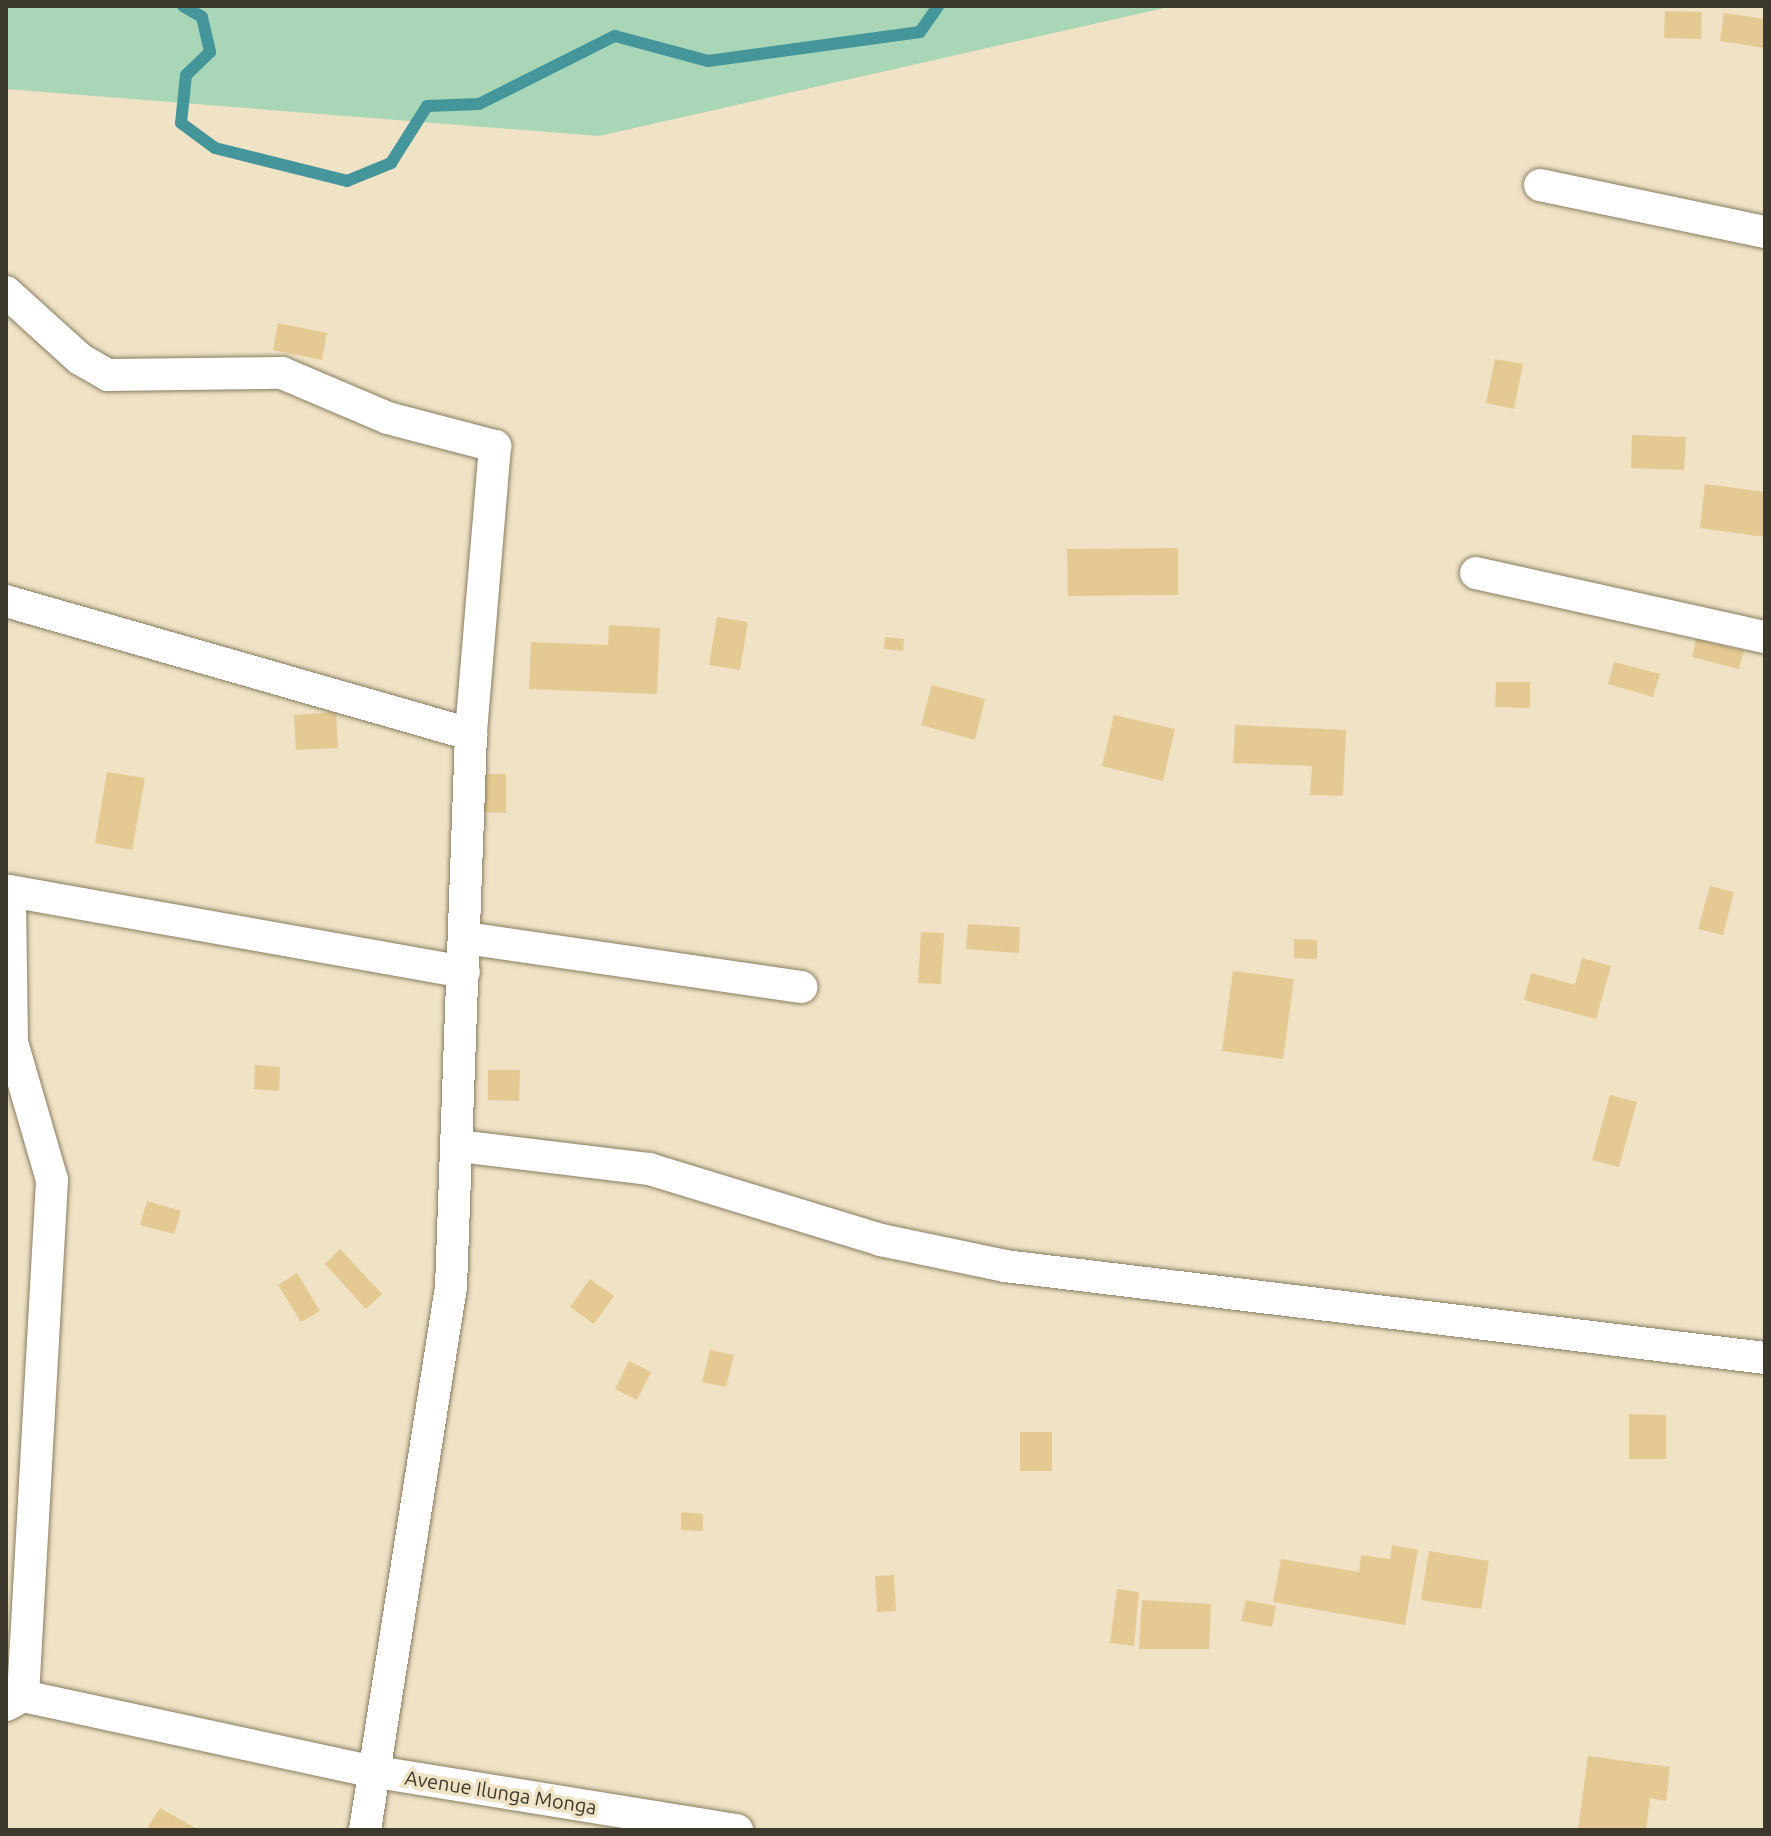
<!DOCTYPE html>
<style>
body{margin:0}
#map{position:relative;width:1771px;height:1836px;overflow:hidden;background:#efe2c5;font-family:Ubuntu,sans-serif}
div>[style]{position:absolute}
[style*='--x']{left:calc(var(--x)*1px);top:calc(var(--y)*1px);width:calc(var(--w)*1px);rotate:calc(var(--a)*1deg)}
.green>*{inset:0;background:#a8d6b6}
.stream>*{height:12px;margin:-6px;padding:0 6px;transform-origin:6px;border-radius:6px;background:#45969b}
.building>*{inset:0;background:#e4ca92}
.roads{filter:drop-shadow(0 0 2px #897c62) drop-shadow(0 0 2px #897c62)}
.street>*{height:32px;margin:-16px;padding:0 16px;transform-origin:16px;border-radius:16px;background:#fff}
span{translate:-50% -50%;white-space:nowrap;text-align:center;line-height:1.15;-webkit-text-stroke:7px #efe2c5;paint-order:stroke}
.street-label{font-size:20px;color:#3d382c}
.frame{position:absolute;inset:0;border:8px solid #3d382c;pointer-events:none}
</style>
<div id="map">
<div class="green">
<i style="clip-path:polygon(6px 6px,1173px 6px,599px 136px,6px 89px)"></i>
</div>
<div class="stream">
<i style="--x:183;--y:6;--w:22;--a:30"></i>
<i style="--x:202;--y:17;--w:36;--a:77"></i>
<i style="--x:210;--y:52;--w:33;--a:136"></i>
<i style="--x:186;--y:75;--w:48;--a:95.9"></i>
<i style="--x:181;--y:123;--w:42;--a:36.3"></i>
<i style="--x:215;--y:148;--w:136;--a:14"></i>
<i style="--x:347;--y:181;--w:48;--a:-22.2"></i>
<i style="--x:391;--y:163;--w:67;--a:-57.7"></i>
<i style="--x:427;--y:106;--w:52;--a:-2.2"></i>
<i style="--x:479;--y:104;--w:152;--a:-26.6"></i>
<i style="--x:615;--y:36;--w:96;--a:15"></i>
<i style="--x:708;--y:61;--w:214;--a:-7.8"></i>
<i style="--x:920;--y:32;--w:32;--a:-55"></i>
</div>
<div class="building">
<i style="clip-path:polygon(1665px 11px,1702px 12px,1701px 39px,1664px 38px)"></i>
<i style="clip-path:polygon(1724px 13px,1765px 19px,1765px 48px,1720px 41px)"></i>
<i style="clip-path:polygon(278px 323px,327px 333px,322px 360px,273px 350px)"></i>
<i style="clip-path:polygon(1495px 359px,1523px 364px,1514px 409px,1486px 403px)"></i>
<i style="clip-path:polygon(1632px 435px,1686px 437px,1684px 470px,1631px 468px)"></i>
<i style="clip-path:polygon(1705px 484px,1765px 492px,1765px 537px,1700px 528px)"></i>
<i style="clip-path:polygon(1178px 548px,1178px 595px,1068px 596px,1067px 549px)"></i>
<i style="clip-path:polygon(717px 617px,748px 622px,740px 670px,709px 665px)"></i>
<i style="clip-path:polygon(609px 625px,660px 628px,657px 694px,529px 689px,531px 642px,608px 645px)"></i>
<i style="clip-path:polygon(885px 637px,904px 639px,903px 651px,884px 649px)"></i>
<i style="clip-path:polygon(1696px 639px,1744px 651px,1739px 669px,1692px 657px)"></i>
<i style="clip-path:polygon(1614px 662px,1660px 674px,1653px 697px,1608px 684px)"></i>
<i style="clip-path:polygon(1496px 682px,1530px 682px,1530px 708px,1495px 707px)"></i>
<i style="clip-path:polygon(932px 685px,985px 699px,975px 740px,921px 725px)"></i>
<i style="clip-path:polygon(336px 712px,338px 748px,296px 750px,294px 715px)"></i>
<i style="clip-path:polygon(1114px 715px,1175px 729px,1163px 781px,1102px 766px)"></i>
<i style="clip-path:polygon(1235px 725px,1346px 730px,1343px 796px,1310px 795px,1312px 766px,1233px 763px)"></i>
<i style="clip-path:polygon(107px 772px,145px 778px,132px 850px,95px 843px)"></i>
<i style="clip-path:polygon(483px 774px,506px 774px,506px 813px,483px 812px)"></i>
<i style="clip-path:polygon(1710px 886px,1734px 892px,1723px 935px,1698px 929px)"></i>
<i style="clip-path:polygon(968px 924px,1020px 927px,1019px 953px,966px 949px)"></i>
<i style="clip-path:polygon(921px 932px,944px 933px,941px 984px,918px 983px)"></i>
<i style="clip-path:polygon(1294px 939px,1317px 940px,1317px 959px,1294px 958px)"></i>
<i style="clip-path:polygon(1582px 958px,1611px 966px,1596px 1019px,1524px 1000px,1531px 973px,1575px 985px)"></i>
<i style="clip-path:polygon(1233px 971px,1294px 979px,1283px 1059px,1222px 1051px)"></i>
<i style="clip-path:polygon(255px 1065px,280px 1067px,279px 1091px,254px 1089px)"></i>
<i style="clip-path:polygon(488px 1070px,520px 1070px,519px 1101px,488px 1100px)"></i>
<i style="clip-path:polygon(1610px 1095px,1637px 1102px,1619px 1167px,1592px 1160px)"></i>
<i style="clip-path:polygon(147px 1201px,181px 1211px,174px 1234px,140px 1225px)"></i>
<i style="clip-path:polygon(340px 1249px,382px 1294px,366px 1309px,325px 1264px)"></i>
<i style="clip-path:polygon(297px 1273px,320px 1311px,301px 1322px,278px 1285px)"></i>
<i style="clip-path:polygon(590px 1279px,614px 1296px,594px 1324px,570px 1307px)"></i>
<i style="clip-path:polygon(710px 1350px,734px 1355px,726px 1387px,702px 1382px)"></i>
<i style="clip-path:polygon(629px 1361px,651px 1372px,637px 1400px,615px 1389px)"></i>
<i style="clip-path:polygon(1629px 1414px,1666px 1415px,1666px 1459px,1629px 1459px)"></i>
<i style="clip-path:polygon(1020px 1432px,1052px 1432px,1052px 1471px,1020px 1471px)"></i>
<i style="clip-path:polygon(681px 1512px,703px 1514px,703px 1531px,681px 1530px)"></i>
<i style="clip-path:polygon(1392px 1545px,1418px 1550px,1405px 1625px,1273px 1602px,1281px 1559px,1359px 1572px,1361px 1555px,1390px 1559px)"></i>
<i style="clip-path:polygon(1429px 1551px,1489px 1561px,1481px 1609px,1421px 1600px)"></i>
<i style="clip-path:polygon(894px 1575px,896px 1611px,877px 1612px,875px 1576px)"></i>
<i style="clip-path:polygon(1117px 1589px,1139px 1592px,1134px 1646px,1110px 1643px)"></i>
<i style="clip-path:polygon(1142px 1600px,1211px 1604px,1209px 1649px,1139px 1649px)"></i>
<i style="clip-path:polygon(1246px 1600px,1276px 1606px,1272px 1627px,1241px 1621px)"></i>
<i style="clip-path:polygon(1588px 1756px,1670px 1767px,1666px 1801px,1650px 1798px,1646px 1830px,1578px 1830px)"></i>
<i style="clip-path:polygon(160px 1808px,199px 1830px,146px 1830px)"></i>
</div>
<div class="roads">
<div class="street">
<i style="--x:1540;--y:185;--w:230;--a:11.8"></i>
<i style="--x:6;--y:292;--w:100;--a:42.2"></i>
<i style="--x:80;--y:359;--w:32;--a:30"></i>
<i style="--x:108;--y:375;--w:174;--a:-0.7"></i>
<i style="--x:282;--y:373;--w:115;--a:23"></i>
<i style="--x:388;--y:418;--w:111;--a:14.7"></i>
<i style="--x:495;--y:446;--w:289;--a:94.8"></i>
<i style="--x:471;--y:734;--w:553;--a:92.07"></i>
<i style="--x:451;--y:1287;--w:550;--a:99"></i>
<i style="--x:1476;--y:573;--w:296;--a:12.5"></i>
<i style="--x:6;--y:601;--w:484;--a:16"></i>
<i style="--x:465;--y:938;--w:340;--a:8.3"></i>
<i style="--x:459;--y:1146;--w:191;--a:6.9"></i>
<i style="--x:649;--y:1169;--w:243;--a:17"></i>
<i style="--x:881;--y:1240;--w:127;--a:11.8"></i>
<i style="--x:1005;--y:1266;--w:766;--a:6.9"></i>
<i style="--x:23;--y:1696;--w:517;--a:-86.78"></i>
<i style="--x:52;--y:1180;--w:144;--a:-106.2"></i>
<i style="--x:12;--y:1042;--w:151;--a:-90.8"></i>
<i style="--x:10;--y:891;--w:461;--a:10.1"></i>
<i style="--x:6;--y:1705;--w:19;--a:-28"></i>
<i style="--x:23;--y:1696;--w:356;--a:12.2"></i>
<i style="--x:371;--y:1771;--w:371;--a:9.2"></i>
</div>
</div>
<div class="street-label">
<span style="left:501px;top:1792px;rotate:9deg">Avenue Ilunga Monga</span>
</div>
<div class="frame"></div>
</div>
